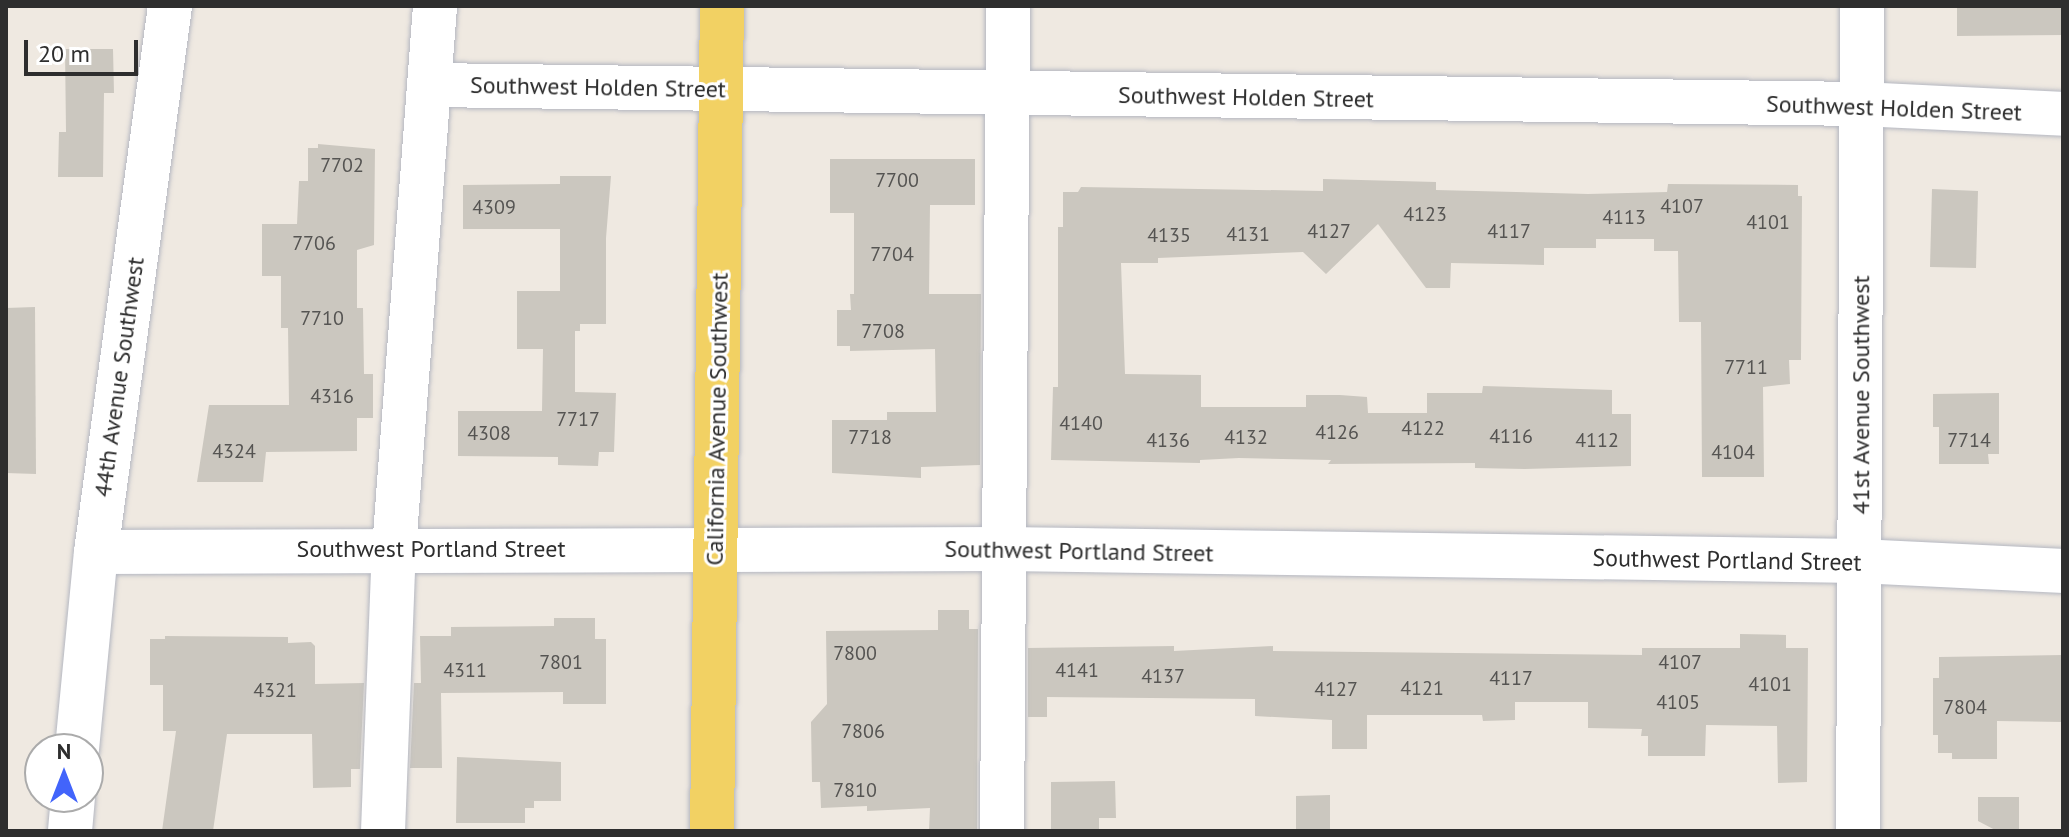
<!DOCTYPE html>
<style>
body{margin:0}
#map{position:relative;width:2069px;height:837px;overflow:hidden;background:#efe9e1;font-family:"PT Sans",sans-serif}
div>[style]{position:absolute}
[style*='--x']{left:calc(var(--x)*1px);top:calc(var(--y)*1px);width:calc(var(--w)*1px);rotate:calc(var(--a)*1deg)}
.building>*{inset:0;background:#cbc7bf}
.roads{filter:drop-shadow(0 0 2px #b4b7c1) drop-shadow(0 0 2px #b4b7c1)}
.minor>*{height:44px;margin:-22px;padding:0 22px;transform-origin:22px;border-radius:22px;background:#fff}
.major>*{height:44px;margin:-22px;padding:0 22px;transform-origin:22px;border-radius:22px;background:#f2d163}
span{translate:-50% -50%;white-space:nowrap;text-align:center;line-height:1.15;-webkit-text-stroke:6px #fff;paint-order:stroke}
.number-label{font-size:20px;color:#555452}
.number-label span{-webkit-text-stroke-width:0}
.street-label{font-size:24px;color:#2e2e2e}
.frame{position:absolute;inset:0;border:8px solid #2e2e2e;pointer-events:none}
.north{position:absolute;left:24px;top:733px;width:80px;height:80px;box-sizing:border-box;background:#fff;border:2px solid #ababab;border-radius:50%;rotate:0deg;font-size:22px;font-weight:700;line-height:32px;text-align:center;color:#2e2e2e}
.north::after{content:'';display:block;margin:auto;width:28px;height:36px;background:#4264fb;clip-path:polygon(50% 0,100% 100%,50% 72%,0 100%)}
.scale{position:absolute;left:24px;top:40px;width:114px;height:36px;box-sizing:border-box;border:4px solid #2e2e2e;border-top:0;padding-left:10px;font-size:24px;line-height:28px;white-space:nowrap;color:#2e2e2e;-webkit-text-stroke:6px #fff;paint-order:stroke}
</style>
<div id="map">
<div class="building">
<i style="clip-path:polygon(1957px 6px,2063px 6px,2063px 35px,1957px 36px)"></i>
<i style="clip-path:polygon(65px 49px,113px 49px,114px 93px,104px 93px,103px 177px,58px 177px,59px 132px,66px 132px)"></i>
<i style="clip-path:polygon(318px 144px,375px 149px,374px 245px,357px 250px,357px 308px,363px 308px,364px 374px,373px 374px,373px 418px,357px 418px,357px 451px,266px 452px,263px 482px,197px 482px,209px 405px,289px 405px,288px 328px,281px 328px,281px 276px,262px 276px,262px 224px,297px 224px,299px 181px,308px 181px,308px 148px,318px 148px)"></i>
<i style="clip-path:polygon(830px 159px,975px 159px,975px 205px,930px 205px,929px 294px,981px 294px,980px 465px,921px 467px,921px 478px,832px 473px,832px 420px,887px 420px,887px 412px,936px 412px,935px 349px,850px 351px,850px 346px,837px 346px,837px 310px,851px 310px,850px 294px,854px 294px,854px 213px,830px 213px)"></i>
<i style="clip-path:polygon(560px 176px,611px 176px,606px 238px,606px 324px,580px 324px,580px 331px,575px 331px,575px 392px,616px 393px,614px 452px,599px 452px,598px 466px,558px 465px,558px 457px,458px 456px,458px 411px,542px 411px,543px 349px,517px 349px,517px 291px,560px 291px,560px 229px,463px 229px,463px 185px,560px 184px)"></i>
<i style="clip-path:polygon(1323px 179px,1436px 182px,1436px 190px,1588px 194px,1667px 192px,1668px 184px,1798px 185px,1798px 196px,1802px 196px,1801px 360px,1789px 360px,1790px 384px,1763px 387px,1764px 477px,1702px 477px,1701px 322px,1679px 322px,1678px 251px,1654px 251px,1654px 239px,1596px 239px,1596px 248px,1544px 248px,1544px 265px,1451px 263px,1450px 288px,1426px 288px,1378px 224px,1326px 274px,1303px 252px,1158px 258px,1158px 263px,1121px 263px,1125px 374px,1201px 375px,1201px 407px,1306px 407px,1306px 395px,1340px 395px,1367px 397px,1368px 413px,1427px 413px,1427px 393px,1482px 393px,1483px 386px,1612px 390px,1612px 414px,1631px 414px,1631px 466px,1525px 469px,1475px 468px,1475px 463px,1328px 464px,1331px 460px,1239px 458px,1200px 460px,1200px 463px,1051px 460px,1053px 387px,1058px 387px,1058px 227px,1063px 227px,1063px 192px,1078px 192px,1081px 187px,1323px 191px)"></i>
<i style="clip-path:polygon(1932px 189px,1978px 191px,1976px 268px,1930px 267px)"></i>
<i style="clip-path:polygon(35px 307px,36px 474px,6px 473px,6px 308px)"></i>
<i style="clip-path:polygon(1999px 393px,1999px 454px,1988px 454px,1989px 464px,1939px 464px,1939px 427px,1933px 427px,1933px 394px)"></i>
<i style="clip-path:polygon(938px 610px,969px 610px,969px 629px,978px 629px,977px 831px,929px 831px,930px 808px,867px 811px,867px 806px,821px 808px,820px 782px,812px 782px,811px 722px,827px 704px,826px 631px,938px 630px)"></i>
<i style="clip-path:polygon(554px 618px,595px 618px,595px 639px,606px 639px,606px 704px,563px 704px,563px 692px,441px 693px,442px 768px,410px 768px,414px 683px,421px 683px,420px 636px,451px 636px,451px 627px,554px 626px)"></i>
<i style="clip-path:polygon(1740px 634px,1786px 635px,1786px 648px,1808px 648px,1807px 782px,1778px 783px,1777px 726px,1706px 725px,1705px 756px,1648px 756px,1648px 736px,1641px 736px,1642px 729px,1588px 728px,1588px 702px,1515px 702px,1515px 720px,1483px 721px,1482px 715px,1367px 715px,1367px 749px,1332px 749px,1332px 720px,1255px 716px,1255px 699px,1047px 697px,1047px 717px,1028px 717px,1028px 648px,1174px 646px,1174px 651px,1273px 646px,1273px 651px,1642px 655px,1642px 648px,1740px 648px)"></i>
<i style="clip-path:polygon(165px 636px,288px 637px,288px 643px,311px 642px,315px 646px,315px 684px,364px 683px,360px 769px,351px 769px,351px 787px,313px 788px,312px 734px,227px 734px,213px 831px,162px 831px,176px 731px,163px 731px,163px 685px,150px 685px,150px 639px,165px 639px)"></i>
<i style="clip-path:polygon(2063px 655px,2063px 722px,1997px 721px,1997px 759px,1952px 759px,1952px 753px,1938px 753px,1938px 735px,1933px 735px,1933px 678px,1939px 678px,1939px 657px)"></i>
<i style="clip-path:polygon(457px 757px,561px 762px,561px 801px,534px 801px,534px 808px,525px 808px,525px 823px,456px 823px)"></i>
<i style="clip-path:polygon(1115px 781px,1116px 818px,1099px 818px,1099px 831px,1051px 831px,1051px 782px)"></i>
<i style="clip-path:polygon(1330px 795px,1330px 831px,1296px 831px,1296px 796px)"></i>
<i style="clip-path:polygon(1978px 797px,2019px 797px,2019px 831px,1997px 831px,1978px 821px)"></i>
</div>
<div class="roads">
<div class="minor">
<i style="--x:429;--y:85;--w:1433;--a:0.76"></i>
<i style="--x:1862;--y:104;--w:201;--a:2.8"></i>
<i style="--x:96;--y:552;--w:908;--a:-0.19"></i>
<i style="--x:1004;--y:549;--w:856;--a:0.8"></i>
<i style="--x:1860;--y:561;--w:203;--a:2.8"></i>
<i style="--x:77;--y:749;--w:198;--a:-84.5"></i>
<i style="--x:96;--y:552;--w:551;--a:-82.28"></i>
<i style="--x:70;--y:831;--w:34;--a:-85"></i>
<i style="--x:383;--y:831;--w:282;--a:-87.8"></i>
<i style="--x:394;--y:549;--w:545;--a:-85.68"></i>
<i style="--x:1002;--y:831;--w:825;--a:-89.58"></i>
<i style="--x:1858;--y:831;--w:825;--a:-89.72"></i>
</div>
<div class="major">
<i style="--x:712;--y:831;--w:825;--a:-89.31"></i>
</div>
</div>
<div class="number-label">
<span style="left:342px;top:165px">7702</span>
<span style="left:897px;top:180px">7700</span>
<span style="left:1682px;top:206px">4107</span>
<span style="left:494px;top:207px">4309</span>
<span style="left:1425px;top:214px">4123</span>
<span style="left:1624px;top:217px">4113</span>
<span style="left:1768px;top:222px">4101</span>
<span style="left:1329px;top:231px">4127</span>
<span style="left:1509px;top:231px">4117</span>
<span style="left:1248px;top:234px">4131</span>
<span style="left:1169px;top:235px">4135</span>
<span style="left:314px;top:243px">7706</span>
<span style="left:892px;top:254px">7704</span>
<span style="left:322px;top:318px">7710</span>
<span style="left:883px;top:331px">7708</span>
<span style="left:1746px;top:367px">7711</span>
<span style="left:332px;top:396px">4316</span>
<span style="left:578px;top:419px">7717</span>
<span style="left:1081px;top:423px">4140</span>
<span style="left:1423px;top:428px">4122</span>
<span style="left:1337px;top:432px">4126</span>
<span style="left:489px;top:433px">4308</span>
<span style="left:1511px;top:436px">4116</span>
<span style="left:870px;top:437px">7718</span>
<span style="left:1246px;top:437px">4132</span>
<span style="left:1168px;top:440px">4136</span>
<span style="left:1597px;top:440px">4112</span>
<span style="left:1969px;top:440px">7714</span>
<span style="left:234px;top:451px">4324</span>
<span style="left:1733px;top:452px">4104</span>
<span style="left:855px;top:653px">7800</span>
<span style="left:561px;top:662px">7801</span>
<span style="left:1680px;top:662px">4107</span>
<span style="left:465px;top:670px">4311</span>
<span style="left:1077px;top:670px">4141</span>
<span style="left:1163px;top:676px">4137</span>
<span style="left:1511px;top:678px">4117</span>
<span style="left:1770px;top:684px">4101</span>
<span style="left:1422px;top:688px">4121</span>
<span style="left:1336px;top:689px">4127</span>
<span style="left:275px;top:690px">4321</span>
<span style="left:1678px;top:702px">4105</span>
<span style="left:1965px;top:707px">7804</span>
<span style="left:863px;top:731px">7806</span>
<span style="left:855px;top:790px">7810</span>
</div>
<div class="street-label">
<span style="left:598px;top:87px;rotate:1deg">Southwest Holden Street</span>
<span style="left:1246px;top:97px;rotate:1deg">Southwest Holden Street</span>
<span style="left:1894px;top:108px;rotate:2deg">Southwest Holden Street</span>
<span style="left:119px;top:377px;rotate:-82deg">44th Avenue Southwest</span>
<span style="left:1861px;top:395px;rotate:-90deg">41st Avenue Southwest</span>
<span style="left:717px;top:419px;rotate:-89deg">California Avenue Southwest</span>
<span style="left:431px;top:549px">Southwest Portland Street</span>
<span style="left:1079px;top:551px;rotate:1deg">Southwest Portland Street</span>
<span style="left:1727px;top:560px;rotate:1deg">Southwest Portland Street</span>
</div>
<div class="frame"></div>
<div class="north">N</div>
<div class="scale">20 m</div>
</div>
